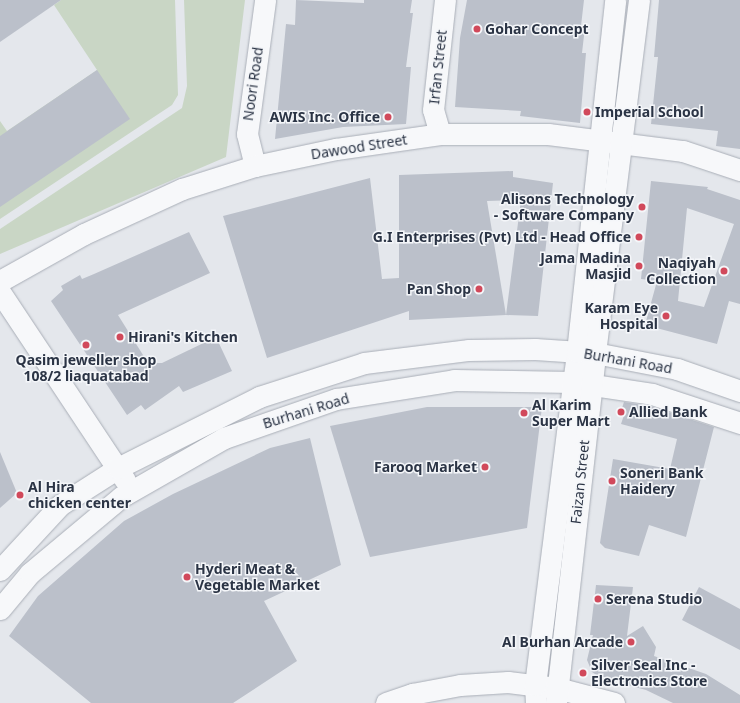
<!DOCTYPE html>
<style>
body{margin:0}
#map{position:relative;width:740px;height:703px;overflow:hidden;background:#e4e7ec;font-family:"Noto Sans",sans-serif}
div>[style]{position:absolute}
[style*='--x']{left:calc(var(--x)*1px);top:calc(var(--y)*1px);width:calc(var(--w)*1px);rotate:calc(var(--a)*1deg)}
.green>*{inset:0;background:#c9d6c5}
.building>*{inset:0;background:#bbc0ca}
.roads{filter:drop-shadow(0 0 1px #a9aeb7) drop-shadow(0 0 1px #a9aeb7)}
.minor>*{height:21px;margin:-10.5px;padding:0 10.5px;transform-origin:10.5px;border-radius:10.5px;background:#f7f8fa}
.dots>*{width:11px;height:11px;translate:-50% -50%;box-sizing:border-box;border:2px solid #f4f6f9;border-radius:50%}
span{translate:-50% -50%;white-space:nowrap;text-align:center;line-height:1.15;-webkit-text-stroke:3px #f4f6f9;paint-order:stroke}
.poi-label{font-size:14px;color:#2b3445;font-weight:700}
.left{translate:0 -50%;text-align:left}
.right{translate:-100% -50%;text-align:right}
.street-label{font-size:14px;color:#2b3445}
</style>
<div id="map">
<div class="green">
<i style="clip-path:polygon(61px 0,175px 0,178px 95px,172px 105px,0 219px,0 121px,7px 131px,97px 70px,54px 5px)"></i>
<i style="clip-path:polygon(184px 0,245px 0,226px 157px,0 254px,0 229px,182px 108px,187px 86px)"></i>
</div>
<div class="building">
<i style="clip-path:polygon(0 0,61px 0,0 42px)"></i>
<i style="clip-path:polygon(296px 0,364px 3px,364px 0,412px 0,410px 13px,413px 13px,406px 67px,411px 67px,406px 124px,343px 127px,275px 139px,286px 24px,295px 25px)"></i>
<i style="clip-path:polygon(467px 0,584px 0,581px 26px,585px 27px,582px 53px,586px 53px,580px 123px,520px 116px,521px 111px,455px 107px,460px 38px)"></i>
<i style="clip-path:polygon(659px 0,740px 0,740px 149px,716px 146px,718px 131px,651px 124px,658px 57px,654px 57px)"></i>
<i style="clip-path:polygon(97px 70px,130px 119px,0 207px,0 136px)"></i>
<i style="clip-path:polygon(513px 171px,513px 177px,553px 183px,538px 316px,506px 315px,521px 200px,487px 201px,506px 315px,409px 320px,409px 311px,267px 358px,223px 216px,370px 178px,382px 279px,399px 278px,399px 175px)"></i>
<i style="clip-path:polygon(evenodd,651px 181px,708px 187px,707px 189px,740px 200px,740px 304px,729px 301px,717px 344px,645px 325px,657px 281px,641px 279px,651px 181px,687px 208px,734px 224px,704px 307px,678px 301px,687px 208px)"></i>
<i style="clip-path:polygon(189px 232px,210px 273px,118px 315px,148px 363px,162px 363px,216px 337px,232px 371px,183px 392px,179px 386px,145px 410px,141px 405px,127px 415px,51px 301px,63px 290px,61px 286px,80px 275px,82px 279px,94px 274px)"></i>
<i style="clip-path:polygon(624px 402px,649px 406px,714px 427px,686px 537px,649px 525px,639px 556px,605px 548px,600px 543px,613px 459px,670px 469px,677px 439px,621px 424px,624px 415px,620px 414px)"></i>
<i style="clip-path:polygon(427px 407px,542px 407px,527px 528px,370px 557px,330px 426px)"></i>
<i style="clip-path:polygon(310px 438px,341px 565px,264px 601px,297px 661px,233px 703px,91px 703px,9px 636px,38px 596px,124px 521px,173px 494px,270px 448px)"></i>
<i style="clip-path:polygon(0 452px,17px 493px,0 508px)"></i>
<i style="clip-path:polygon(596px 585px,633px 587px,627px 636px,643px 626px,656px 647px,654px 656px,706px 674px,740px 695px,740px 703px,673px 703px,646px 690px,620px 683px,621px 680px,598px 676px,592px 672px,587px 660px,593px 635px,590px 635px)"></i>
<i style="clip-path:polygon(699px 587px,740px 609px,740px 650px,682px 620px)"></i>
</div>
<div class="roads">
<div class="minor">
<i style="--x:440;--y:134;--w:25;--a:-106"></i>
<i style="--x:433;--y:110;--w:111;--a:-83.8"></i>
<i style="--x:255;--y:166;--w:33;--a:-104"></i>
<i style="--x:247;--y:134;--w:135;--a:-82.3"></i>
<i style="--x:0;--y:281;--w:96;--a:-29.2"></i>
<i style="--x:84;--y:234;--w:108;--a:-24.7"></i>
<i style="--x:182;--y:189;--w:77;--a:-17.5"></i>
<i style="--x:255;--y:166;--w:83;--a:-11.9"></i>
<i style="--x:336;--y:149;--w:105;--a:-8.2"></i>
<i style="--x:440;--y:134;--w:108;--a:0"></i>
<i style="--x:548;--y:134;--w:136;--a:7.2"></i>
<i style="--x:683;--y:151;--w:60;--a:18.4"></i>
<i style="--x:0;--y:292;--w:226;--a:56.4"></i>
<i style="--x:0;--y:570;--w:88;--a:-47.3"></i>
<i style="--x:60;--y:505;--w:69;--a:-32.5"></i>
<i style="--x:118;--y:468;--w:158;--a:-26.7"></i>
<i style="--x:259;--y:397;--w:110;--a:-17.9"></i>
<i style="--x:364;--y:363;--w:106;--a:-7.1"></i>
<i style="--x:469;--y:350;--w:66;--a:-0.9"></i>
<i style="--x:535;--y:349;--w:60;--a:3.8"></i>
<i style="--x:595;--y:353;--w:84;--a:11"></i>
<i style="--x:677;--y:369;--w:67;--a:19.2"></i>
<i style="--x:0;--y:609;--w:47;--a:-50.2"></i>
<i style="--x:30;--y:573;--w:119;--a:-39.9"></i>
<i style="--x:121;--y:497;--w:119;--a:-29.8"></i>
<i style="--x:224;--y:438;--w:119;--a:-19.2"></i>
<i style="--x:336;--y:399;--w:120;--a:-9.1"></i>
<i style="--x:454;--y:380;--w:119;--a:1"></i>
<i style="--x:573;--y:382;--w:80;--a:8.6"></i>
<i style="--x:652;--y:394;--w:93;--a:18.2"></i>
<i style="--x:386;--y:703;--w:28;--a:-19"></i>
<i style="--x:412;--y:694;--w:49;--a:-10.6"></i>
<i style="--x:460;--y:685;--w:48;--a:-3.6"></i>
<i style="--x:508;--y:682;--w:49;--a:7"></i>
<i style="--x:557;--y:688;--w:59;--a:14.7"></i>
<i style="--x:536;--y:703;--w:18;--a:-93"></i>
<i style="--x:535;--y:685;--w:336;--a:-82.8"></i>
<i style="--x:577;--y:352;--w:354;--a:-83.8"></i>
<i style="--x:556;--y:703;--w:352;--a:-83.6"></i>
<i style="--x:595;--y:353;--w:356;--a:-82.9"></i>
</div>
</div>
<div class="dots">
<i style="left:477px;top:29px;background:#d1495b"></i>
<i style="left:587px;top:112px;background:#d1495b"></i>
<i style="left:388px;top:117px;background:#d1495b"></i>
<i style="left:642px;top:207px;background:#d1495b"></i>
<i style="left:639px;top:237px;background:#d1495b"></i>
<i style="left:639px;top:266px;background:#d1495b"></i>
<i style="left:724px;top:271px;background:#d1495b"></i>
<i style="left:479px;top:289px;background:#d1495b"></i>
<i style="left:666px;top:316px;background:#d1495b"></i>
<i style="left:120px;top:337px;background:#d1495b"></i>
<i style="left:86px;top:345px;background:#d1495b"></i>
<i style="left:621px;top:412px;background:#d1495b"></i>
<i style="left:524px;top:413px;background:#d1495b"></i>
<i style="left:485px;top:467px;background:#d1495b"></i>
<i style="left:612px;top:481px;background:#d1495b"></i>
<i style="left:20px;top:495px;background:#d1495b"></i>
<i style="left:187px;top:577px;background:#d1495b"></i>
<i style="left:598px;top:599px;background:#d1495b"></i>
<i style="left:631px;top:642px;background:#d1495b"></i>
<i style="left:583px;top:673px;background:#d1495b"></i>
</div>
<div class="poi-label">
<span class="left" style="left:485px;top:29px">Gohar Concept</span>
<span class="left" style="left:595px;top:112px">Imperial School</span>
<span class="right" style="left:380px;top:117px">AWIS Inc. Office</span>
<span class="right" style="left:634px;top:207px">Alisons Technology<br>- Software Company</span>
<span class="right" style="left:631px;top:237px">G.I Enterprises (Pvt) Ltd - Head Office</span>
<span class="right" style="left:631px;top:266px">Jama Madina<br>Masjid</span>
<span class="right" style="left:716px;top:271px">Naqiyah<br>Collection</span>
<span class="right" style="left:471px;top:289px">Pan Shop</span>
<span class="right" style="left:658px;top:316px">Karam Eye<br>Hospital</span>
<span class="left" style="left:128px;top:337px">Hirani's Kitchen</span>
<span style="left:86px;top:368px">Qasim jeweller shop<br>108/2 liaquatabad</span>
<span class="left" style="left:532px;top:413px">Al Karim<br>Super Mart</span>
<span class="left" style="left:629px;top:412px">Allied Bank</span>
<span class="right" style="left:477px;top:467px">Farooq Market</span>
<span class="left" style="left:620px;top:481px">Soneri Bank<br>Haidery</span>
<span class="left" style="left:28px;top:495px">Al Hira<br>chicken center</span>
<span class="left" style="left:195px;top:577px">Hyderi Meat &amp;<br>Vegetable Market</span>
<span class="left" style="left:606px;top:599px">Serena Studio</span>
<span class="right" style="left:623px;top:642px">Al Burhan Arcade</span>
<span class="left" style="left:591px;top:673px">Silver Seal Inc -<br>Electronics Store</span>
</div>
<div class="street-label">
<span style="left:438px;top:67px;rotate:-84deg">Irfan Street</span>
<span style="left:253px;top:84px;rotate:-82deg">Noori Road</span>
<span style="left:359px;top:147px;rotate:-9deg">Dawood Street</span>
<span style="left:628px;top:361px;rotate:10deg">Burhani Road</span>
<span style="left:306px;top:411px;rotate:-17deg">Burhani Road</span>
<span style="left:580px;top:482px;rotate:-84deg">Faizan Street</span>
</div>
</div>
